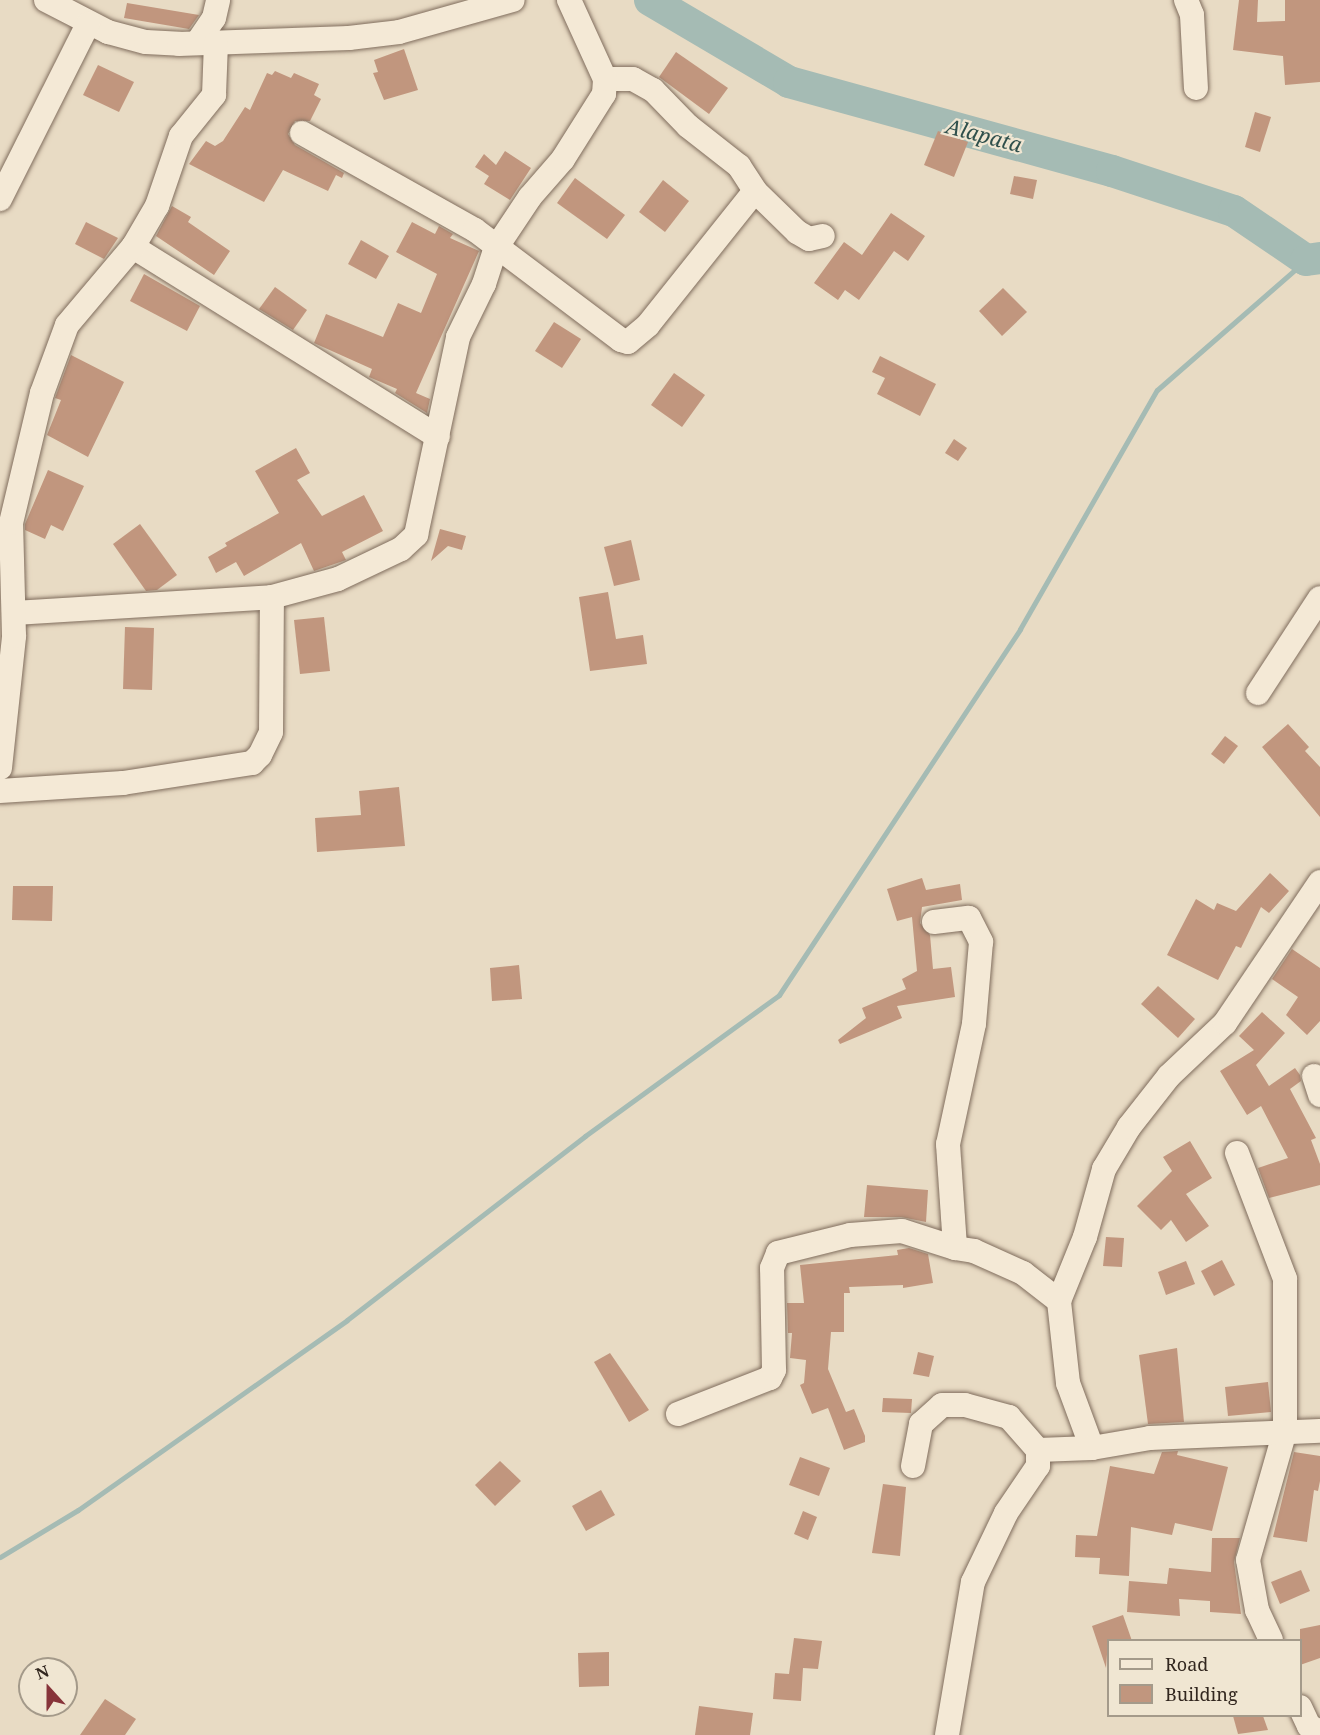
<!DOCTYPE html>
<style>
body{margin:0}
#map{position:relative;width:1320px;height:1735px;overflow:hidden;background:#e8dbc4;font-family:"Noto Serif",serif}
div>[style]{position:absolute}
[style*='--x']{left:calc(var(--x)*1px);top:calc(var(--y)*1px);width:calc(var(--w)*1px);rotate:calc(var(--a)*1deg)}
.stream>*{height:5px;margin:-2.5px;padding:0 2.5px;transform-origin:2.5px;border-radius:2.5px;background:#a5bbb4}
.river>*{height:32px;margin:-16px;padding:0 16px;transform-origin:16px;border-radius:16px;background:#a5bbb4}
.building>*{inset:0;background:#c1967e}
.roads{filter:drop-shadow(0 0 2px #806d5d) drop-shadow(0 0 2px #806d5d)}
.minor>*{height:24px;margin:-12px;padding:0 12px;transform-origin:12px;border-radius:12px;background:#f4e9d6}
span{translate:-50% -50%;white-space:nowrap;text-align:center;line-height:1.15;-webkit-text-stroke:4.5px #f0e6d2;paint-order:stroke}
.water-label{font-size:21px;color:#30504c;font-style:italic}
.legend{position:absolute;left:1107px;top:1639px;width:195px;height:78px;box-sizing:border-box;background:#f0e6d2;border:2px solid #a49a8a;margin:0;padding:8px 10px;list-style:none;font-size:18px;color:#32271f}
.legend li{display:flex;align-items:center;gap:12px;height:30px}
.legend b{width:30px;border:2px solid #a49a8a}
.north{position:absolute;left:18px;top:1657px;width:60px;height:60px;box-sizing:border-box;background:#f0e6d2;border:2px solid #a49a8a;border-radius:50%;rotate:339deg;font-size:16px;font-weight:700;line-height:24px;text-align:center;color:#32271f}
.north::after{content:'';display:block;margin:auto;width:21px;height:27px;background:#87343a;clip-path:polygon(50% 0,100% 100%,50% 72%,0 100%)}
</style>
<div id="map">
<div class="stream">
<i style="--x:0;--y:1557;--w:91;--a:-31.1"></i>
<i style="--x:78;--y:1510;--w:329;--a:-35.2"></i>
<i style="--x:347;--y:1320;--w:301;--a:-37.7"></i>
<i style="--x:585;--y:1136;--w:240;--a:-36"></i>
<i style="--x:779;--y:995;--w:438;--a:-56.6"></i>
<i style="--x:1020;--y:629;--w:275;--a:-60.2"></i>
<i style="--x:1157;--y:390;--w:198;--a:-41.1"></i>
</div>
<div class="river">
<i style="--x:650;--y:0;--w:161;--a:30.5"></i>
<i style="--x:789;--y:82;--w:335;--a:15.4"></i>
<i style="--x:1112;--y:171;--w:128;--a:18.2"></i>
<i style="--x:1234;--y:211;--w:87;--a:34.2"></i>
<i style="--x:1306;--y:260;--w:14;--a:-8"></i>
</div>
<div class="building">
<i style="clip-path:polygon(1239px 0,1258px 0,1257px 22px,1285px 21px,1285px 0,1320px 0,1320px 82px,1285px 85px,1283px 56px,1233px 50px)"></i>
<i style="clip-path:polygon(127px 3px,199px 15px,189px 29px,124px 18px)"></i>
<i style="clip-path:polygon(404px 49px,418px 90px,384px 100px,373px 73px,378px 72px,374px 60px)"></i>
<i style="clip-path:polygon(676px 52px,728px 88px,709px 114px,659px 77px)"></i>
<i style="clip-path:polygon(98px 65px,134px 82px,119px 112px,83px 95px)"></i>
<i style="clip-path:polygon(275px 71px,291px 78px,294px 73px,319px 84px,314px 95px,321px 99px,310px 121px,295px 121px,288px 134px,295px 145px,344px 173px,342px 178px,336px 175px,328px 191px,283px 170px,264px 202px,189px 164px,206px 141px,215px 146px,223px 141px,245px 107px,250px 110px,267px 73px,272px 75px)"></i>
<i style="clip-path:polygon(1255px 112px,1271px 117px,1260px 152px,1245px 147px)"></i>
<i style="clip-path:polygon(938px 131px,968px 142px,954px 177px,924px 165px)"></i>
<i style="clip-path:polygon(505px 151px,531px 168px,510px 200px,484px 184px,489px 176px,475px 167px,484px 154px,496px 165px)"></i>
<i style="clip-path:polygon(1014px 176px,1037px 180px,1033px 199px,1010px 194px)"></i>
<i style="clip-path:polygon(575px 178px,625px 215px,607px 239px,557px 203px)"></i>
<i style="clip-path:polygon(663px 180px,689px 201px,665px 232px,639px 212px)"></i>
<i style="clip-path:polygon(172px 206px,191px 217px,188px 222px,230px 251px,214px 275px,156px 236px)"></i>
<i style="clip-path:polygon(891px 213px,925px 236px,908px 261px,894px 251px,859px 300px,845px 290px,838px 300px,814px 283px,844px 242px,862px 255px)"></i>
<i style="clip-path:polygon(86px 222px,118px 238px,104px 259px,75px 244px)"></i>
<i style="clip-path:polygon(412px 222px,435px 234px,439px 226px,453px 234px,450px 238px,479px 251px,416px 393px,430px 399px,427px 413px,395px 393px,397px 389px,369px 377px,372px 369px,314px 343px,326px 314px,383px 337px,398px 303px,421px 313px,437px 274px,396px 252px)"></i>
<i style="clip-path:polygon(361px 240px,389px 256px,376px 279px,348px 264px)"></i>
<i style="clip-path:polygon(144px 274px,200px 306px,187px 331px,130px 301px)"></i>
<i style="clip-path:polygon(275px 287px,307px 310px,293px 330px,259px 309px)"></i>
<i style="clip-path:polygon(1003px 288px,1027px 312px,1002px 336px,979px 311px)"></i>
<i style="clip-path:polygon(554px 322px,581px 339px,562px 368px,535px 351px)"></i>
<i style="clip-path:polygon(71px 355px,124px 382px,88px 457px,47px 435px,61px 400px,55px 398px)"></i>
<i style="clip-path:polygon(880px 356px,936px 384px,920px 416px,877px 394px,885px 378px,872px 372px)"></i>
<i style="clip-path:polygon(674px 373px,705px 395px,682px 427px,651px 405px)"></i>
<i style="clip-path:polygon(954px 439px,967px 448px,958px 461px,945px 453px)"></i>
<i style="clip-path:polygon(296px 448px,310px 473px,297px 480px,322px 516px,364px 495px,383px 531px,342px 552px,346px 560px,314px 571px,301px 543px,244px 576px,236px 562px,216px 573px,208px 557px,227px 546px,225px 543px,279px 513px,255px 471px)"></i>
<i style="clip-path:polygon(48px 470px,84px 486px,63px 531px,51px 525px,45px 539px,25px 530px,25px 524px)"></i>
<i style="clip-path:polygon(140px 524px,177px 575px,157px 590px,146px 591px,113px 544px)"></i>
<i style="clip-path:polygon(440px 529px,466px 536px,462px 550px,448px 546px,431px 561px)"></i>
<i style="clip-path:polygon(631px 540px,640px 580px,614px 586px,604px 547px)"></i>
<i style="clip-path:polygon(608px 592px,616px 639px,643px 635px,647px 664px,590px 671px,579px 597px)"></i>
<i style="clip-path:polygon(324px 617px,330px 671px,300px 674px,294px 620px)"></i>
<i style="clip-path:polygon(125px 627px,154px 628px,152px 690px,123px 689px)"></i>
<i style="clip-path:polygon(1288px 724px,1309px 747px,1305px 751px,1320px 767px,1320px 817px,1262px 747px)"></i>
<i style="clip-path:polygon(1225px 736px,1238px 746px,1224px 764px,1211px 754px)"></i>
<i style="clip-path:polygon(399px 787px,405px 846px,317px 852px,315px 818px,361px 815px,359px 791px)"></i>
<i style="clip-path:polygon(1270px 873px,1289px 891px,1269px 913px,1261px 907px,1241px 948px,1236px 946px,1218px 980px,1167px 955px,1196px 899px,1214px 910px,1217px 903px,1236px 911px)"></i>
<i style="clip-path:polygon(922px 878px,926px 890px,960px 884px,962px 900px,922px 907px,920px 923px,930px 935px,933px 969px,951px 967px,955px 997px,897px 1006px,902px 1018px,840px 1044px,838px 1040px,866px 1018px,862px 1008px,906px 989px,902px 979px,917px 971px,912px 917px,897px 921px,887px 889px)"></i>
<i style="clip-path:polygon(13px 886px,53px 886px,52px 921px,12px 920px)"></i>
<i style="clip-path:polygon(1292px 949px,1320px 968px,1320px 1021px,1307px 1035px,1286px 1015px,1298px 997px,1272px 979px)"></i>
<i style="clip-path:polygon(519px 965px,522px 999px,492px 1001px,490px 968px)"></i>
<i style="clip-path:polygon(1158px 986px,1195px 1019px,1178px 1038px,1141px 1004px)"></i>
<i style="clip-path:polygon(1262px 1012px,1285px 1033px,1256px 1065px,1269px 1086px,1295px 1068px,1300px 1075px,1301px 1081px,1290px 1089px,1316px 1138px,1311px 1140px,1320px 1164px,1320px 1185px,1269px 1198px,1258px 1168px,1288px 1158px,1261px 1106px,1247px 1115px,1220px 1071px,1254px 1050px,1239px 1036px)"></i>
<i style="clip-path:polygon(1190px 1141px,1212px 1178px,1186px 1194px,1209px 1226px,1186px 1242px,1171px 1220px,1161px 1230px,1137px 1206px,1172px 1171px,1163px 1157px)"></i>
<i style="clip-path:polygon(867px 1185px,928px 1190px,926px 1222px,901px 1217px,864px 1217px)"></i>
<i style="clip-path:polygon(1106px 1237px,1124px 1238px,1122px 1267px,1103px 1266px)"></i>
<i style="clip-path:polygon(909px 1248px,928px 1254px,933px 1283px,903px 1288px,903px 1285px,849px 1287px,850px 1293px,844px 1293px,844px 1332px,831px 1332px,828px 1369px,846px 1412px,854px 1409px,865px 1436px,865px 1442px,844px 1450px,828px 1408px,812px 1414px,800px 1385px,804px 1383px,806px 1360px,790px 1358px,792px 1333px,788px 1333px,787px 1303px,804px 1303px,800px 1265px,898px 1255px,897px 1250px)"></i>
<i style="clip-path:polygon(1222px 1260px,1235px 1285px,1214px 1296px,1201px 1271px)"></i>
<i style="clip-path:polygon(1186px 1261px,1195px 1284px,1166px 1295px,1158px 1272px)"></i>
<i style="clip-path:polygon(1177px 1348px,1184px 1422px,1148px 1424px,1139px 1355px)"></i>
<i style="clip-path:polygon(918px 1352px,934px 1356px,929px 1377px,913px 1374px)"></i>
<i style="clip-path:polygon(610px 1353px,649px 1410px,629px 1422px,594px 1362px)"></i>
<i style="clip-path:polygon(1268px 1382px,1271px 1412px,1228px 1416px,1225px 1387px)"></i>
<i style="clip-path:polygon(883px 1398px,912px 1399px,911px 1413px,882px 1412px)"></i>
<i style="clip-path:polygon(1178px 1451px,1177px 1455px,1228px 1467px,1212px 1531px,1175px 1523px,1172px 1535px,1131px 1527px,1129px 1576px,1099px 1574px,1100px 1558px,1075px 1557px,1076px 1535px,1097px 1536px,1110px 1466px,1154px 1474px,1162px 1452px)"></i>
<i style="clip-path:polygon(1294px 1452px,1320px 1456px,1320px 1481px,1318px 1491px,1314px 1490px,1307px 1542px,1273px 1537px)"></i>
<i style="clip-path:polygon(800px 1457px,830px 1468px,819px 1496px,789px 1485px)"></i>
<i style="clip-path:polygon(500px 1461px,521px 1481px,495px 1506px,475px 1485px)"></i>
<i style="clip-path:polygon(883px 1484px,906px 1487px,900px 1556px,872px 1553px)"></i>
<i style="clip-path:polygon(601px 1490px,615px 1515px,586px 1531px,572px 1506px)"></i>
<i style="clip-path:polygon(803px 1511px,817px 1517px,808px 1540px,794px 1534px)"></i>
<i style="clip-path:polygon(1212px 1538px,1240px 1538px,1234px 1562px,1241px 1614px,1210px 1612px,1210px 1601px,1179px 1599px,1180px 1616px,1127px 1612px,1129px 1581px,1167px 1584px,1169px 1568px,1211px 1572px)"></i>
<i style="clip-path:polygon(1301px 1570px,1310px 1591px,1280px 1604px,1271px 1582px)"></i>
<i style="clip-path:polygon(1123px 1615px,1132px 1641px,1108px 1641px,1106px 1668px,1092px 1626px)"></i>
<i style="clip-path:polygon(1320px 1625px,1320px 1658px,1300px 1665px,1300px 1629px)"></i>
<i style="clip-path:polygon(794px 1638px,822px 1641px,818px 1669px,803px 1668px,801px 1701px,773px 1699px,775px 1673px,789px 1674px)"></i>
<i style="clip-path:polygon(609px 1652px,609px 1686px,579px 1687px,578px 1653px)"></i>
<i style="clip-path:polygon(105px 1699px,136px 1719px,125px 1735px,80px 1735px)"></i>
<i style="clip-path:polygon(699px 1706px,753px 1713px,750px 1735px,695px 1735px)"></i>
<i style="clip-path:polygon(1233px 1716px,1263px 1716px,1268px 1730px,1238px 1734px)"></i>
</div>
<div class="roads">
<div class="minor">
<i style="--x:46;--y:0;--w:70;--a:27.3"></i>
<i style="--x:108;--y:32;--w:39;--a:15"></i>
<i style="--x:146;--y:42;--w:33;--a:3"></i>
<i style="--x:179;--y:44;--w:170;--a:-2"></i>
<i style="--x:349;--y:38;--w:50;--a:-6.8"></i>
<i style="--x:399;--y:32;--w:118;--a:-15.7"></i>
<i style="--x:1186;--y:0;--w:16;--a:68"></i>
<i style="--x:1192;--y:15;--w:73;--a:86.9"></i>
<i style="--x:197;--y:43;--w:30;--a:-56"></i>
<i style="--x:214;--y:18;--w:18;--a:-77"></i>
<i style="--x:605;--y:79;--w:28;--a:0"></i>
<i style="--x:633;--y:79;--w:23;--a:29"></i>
<i style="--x:653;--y:90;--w:50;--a:45.8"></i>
<i style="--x:688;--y:126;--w:65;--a:38.1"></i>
<i style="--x:739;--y:166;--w:30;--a:57"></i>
<i style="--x:755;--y:191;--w:59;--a:44.3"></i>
<i style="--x:797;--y:232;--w:14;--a:30"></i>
<i style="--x:809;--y:239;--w:14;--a:-12"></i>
<i style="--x:302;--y:133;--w:198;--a:29.3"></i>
<i style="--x:475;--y:230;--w:183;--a:37"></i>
<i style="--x:621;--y:340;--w:7;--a:16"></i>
<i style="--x:628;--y:342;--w:26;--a:-40"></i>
<i style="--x:648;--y:325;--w:171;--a:-51.4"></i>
<i style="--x:0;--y:199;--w:196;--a:-63.3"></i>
<i style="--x:133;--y:247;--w:359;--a:31.9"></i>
<i style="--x:14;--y:613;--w:258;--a:-3.5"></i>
<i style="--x:1258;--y:693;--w:113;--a:-56.9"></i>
<i style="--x:0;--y:768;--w:133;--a:-83.9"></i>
<i style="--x:14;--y:636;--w:113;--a:-91.5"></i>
<i style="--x:11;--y:523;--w:134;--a:-76.6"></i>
<i style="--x:42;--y:393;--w:72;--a:-69.8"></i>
<i style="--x:67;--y:325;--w:102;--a:-49.8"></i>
<i style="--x:133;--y:247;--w:48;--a:-59.7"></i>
<i style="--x:157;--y:206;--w:74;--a:-71.1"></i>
<i style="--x:181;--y:136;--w:53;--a:-51.2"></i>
<i style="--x:214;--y:95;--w:52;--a:-87.8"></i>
<i style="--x:0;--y:791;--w:123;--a:-3.7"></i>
<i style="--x:123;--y:783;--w:131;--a:-8.8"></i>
<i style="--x:252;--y:763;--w:11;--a:-45"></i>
<i style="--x:260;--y:755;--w:25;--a:-64"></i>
<i style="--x:271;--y:732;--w:135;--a:-89.6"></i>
<i style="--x:272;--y:597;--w:68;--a:-15.3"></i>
<i style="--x:338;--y:579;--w:70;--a:-25.5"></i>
<i style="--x:401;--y:549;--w:21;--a:-43"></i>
<i style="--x:416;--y:535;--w:202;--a:-78"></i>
<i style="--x:458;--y:337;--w:59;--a:-63.9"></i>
<i style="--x:484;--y:284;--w:38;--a:-72"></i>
<i style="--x:496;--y:248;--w:61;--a:-56.3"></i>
<i style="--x:530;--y:197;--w:50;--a:-49"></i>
<i style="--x:563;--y:159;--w:77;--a:-57.8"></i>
<i style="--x:604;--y:94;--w:15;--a:-86"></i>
<i style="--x:605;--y:79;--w:87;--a:-114.5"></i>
<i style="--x:934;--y:922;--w:35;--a:-7"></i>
<i style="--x:969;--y:918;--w:27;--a:63"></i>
<i style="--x:981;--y:942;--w:82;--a:94.9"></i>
<i style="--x:974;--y:1024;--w:123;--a:102.2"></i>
<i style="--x:948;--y:1144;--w:104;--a:86.1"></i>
<i style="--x:955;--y:1248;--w:19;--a:9"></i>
<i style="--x:974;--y:1251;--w:54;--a:24.2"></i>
<i style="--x:1023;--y:1273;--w:46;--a:37.9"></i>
<i style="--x:1314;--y:1076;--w:20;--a:72"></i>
<i style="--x:1237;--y:1153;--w:135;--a:69.1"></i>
<i style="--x:1285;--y:1279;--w:152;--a:90"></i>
<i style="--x:1285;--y:1431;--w:134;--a:106"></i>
<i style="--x:1248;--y:1560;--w:51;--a:79.8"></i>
<i style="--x:1257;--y:1610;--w:33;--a:65"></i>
<i style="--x:678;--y:1414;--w:99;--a:-21.4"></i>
<i style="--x:770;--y:1378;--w:9;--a:-63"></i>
<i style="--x:774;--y:1370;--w:102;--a:-91.1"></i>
<i style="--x:772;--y:1268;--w:16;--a:-68"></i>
<i style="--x:778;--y:1253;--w:74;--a:-14"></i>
<i style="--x:850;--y:1235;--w:52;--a:-4.4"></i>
<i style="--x:902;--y:1231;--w:56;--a:17.8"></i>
<i style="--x:1092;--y:1448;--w:69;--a:-110.3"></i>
<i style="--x:1068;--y:1383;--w:82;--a:-96.3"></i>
<i style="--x:1059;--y:1301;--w:69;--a:-67.9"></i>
<i style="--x:1085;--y:1237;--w:71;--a:-74.4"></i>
<i style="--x:1104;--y:1169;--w:49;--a:-59.2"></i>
<i style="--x:1129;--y:1127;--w:65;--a:-51.9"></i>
<i style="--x:1169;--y:1076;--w:77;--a:-43.4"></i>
<i style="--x:1225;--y:1023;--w:170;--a:-56"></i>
<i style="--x:913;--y:1466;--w:43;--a:-79.2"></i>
<i style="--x:921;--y:1424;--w:28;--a:-42"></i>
<i style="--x:942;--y:1405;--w:23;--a:0"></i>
<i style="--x:965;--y:1405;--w:46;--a:15.3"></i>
<i style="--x:1009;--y:1417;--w:44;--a:48.7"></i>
<i style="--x:1300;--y:1707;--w:21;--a:65"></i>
<i style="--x:1309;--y:1726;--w:13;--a:29"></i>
<i style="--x:947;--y:1735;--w:155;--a:-80.4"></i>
<i style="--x:973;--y:1582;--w:76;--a:-64.4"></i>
<i style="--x:1006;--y:1513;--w:57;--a:-55.8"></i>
<i style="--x:1038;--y:1466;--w:16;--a:-90"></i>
<i style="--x:1038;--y:1450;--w:54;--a:-2.1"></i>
<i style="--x:1092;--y:1448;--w:59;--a:-9.8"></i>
<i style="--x:1150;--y:1438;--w:170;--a:-2.4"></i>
</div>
</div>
<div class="water-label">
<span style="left:984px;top:135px;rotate:15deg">Alapata</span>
</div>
<ul class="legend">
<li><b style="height:8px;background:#f4e9d6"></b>Road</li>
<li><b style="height:16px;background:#c1967e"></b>Building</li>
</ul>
<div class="north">N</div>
</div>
